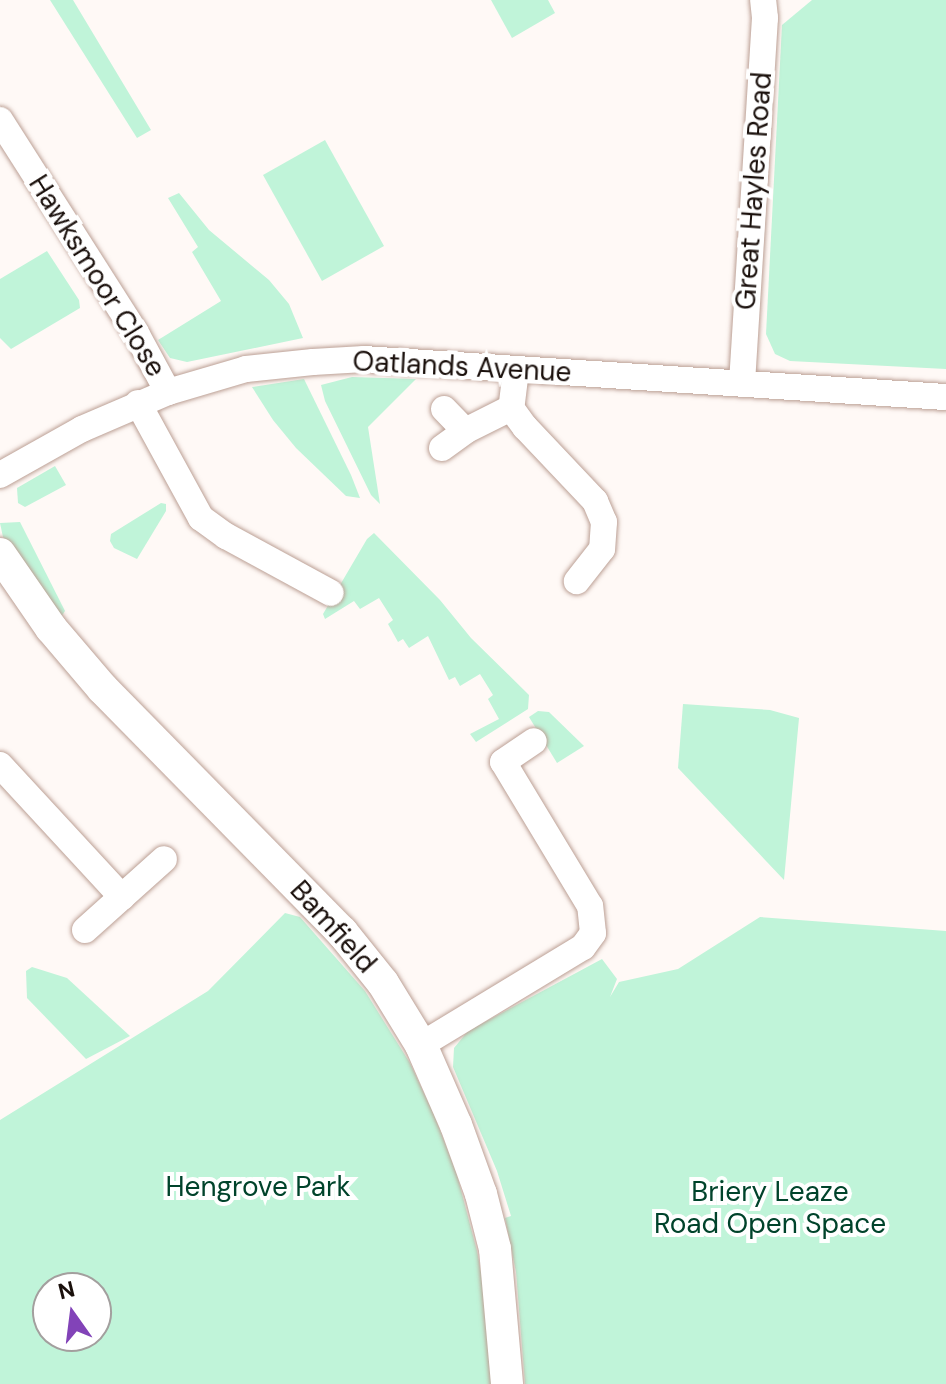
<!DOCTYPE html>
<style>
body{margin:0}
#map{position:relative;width:946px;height:1384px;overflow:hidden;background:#fff9f6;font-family:"DM Sans",sans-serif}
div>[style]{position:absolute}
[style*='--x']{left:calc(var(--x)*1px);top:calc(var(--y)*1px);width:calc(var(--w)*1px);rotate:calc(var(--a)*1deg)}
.green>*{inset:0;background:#c0f4d9}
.roads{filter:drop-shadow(0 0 2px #bca095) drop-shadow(0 0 2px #bca095)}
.minor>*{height:26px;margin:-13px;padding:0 13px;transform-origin:13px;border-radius:13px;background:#fff}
.tertiary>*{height:32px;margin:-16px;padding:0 16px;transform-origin:16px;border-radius:16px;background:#fff}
span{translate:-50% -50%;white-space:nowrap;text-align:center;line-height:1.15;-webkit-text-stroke:8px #fff;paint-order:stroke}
.street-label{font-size:28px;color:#1a100c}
.park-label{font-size:28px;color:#00432b}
.north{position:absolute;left:32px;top:1272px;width:80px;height:80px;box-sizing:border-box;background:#fff;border:2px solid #a39f9e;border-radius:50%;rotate:346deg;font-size:22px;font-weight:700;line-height:32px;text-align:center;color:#1a100c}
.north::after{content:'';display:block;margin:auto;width:28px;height:36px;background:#8243b8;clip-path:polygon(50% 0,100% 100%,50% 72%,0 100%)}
</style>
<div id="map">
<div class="green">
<i style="clip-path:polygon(50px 0,73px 0,151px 130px,137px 138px)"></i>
<i style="clip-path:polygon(491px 0,548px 0,555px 13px,512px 38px)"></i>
<i style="clip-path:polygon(812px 0,946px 0,946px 369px,790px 361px,775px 354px,766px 334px,782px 25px)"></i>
<i style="clip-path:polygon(325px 140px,384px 246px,322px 281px,263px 175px)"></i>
<i style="clip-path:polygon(179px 193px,209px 230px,269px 280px,289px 304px,303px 338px,187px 362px,170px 358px,158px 340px,221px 301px,192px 252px,198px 247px,168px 198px)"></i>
<i style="clip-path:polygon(47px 251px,79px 300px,80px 308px,11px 349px,0 338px,0 279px)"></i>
<i style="clip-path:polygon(352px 377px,416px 379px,368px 427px,380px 504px,371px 495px,325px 401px,321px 385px)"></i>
<i style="clip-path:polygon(304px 379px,351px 475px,360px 498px,346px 496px,296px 448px,273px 420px,252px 387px)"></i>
<i style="clip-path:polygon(55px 466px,66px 485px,25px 507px,18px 503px,17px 488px)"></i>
<i style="clip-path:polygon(161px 503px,166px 504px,166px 511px,137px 559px,114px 548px,110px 541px,111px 534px)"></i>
<i style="clip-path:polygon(20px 522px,65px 611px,61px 617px,3px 537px,0 523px)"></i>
<i style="clip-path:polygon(374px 533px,440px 600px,471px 638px,529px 695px,528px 709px,476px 742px,470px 734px,499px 719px,488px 699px,493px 695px,480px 674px,460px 686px,455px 677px,449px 680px,428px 636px,409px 648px,403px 639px,398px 642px,388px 624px,393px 620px,379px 598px,360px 609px,354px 601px,325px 619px,323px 614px,367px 539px)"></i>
<i style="clip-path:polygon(683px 704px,770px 710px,799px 718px,784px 880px,678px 768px)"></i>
<i style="clip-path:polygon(538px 711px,549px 712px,584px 746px,557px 763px,529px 717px)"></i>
<i style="clip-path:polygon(evenodd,285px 913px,300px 917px,365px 991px,410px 1063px,435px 1117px,457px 1175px,477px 1251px,486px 1299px,491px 1384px,0 1384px,0 1120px,208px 991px,285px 913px,48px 1288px,96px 1288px,96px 1336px,48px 1336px,48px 1288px)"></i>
<i style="clip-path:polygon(760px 917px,946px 931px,946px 1384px,525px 1384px,516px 1272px,505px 1218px,511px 1216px,497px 1171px,453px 1067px,454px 1048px,468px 1031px,602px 959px,617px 979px,610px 997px,619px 982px,678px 969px)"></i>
<i style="clip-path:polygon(32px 967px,67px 978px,130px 1036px,86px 1059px,27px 998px,26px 971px)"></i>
</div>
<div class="roads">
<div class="minor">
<i style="--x:0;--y:120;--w:255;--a:57.5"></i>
<i style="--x:137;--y:335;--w:65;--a:61.5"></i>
<i style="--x:516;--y:370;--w:38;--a:97"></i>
<i style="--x:511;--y:408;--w:24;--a:54"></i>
<i style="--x:525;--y:427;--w:102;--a:46.6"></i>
<i style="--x:595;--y:501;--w:23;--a:67"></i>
<i style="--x:604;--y:522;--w:27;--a:94"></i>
<i style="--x:602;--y:549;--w:41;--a:128"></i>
<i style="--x:742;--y:383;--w:366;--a:-86.4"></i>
<i style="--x:765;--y:18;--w:18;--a:-96"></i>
<i style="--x:138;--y:403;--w:131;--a:61.3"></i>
<i style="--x:201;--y:518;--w:31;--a:36"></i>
<i style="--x:226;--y:536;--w:119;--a:28.5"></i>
<i style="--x:444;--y:409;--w:30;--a:46"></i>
<i style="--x:442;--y:448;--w:29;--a:-36"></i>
<i style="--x:465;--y:431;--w:51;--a:-26.6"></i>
<i style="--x:0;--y:475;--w:94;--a:-29.3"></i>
<i style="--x:82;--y:429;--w:94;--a:-23.3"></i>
<i style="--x:168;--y:392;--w:81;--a:-16.4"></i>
<i style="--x:246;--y:369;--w:67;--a:-6"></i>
<i style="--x:313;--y:362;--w:51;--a:-3.4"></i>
<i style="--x:364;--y:359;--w:583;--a:3.74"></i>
<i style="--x:0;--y:765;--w:180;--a:47.3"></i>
<i style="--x:85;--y:930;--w:106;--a:-41.9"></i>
<i style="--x:421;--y:1045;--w:189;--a:-31.2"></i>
<i style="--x:583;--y:947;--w:17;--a:-54"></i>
<i style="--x:593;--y:933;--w:27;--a:-96"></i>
<i style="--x:590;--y:906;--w:168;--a:-121.1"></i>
<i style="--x:503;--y:762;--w:37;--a:-34"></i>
</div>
<div class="tertiary">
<i style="--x:0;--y:554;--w:90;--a:55.4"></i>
<i style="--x:51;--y:628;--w:80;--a:49.6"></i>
<i style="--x:103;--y:689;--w:341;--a:45.5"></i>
<i style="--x:342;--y:932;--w:65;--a:51.2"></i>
<i style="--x:383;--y:983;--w:73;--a:58.5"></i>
<i style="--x:421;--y:1045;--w:87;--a:66.4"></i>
<i style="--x:456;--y:1125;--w:73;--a:70.1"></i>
<i style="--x:481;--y:1194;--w:57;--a:75.7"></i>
<i style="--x:495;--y:1249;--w:136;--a:84.9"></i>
</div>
</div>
<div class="street-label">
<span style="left:754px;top:191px;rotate:-86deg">Great Hayles Road</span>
<span style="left:97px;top:276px;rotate:58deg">Hawksmoor Close</span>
<span style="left:462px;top:367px;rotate:3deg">Oatlands Avenue</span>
<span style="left:333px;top:927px;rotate:48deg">Bamfield</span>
</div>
<div class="park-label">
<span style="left:258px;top:1187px">Hengrove Park</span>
<span style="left:770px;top:1208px">Briery Leaze<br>Road Open Space</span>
</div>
<div class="north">N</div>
</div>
